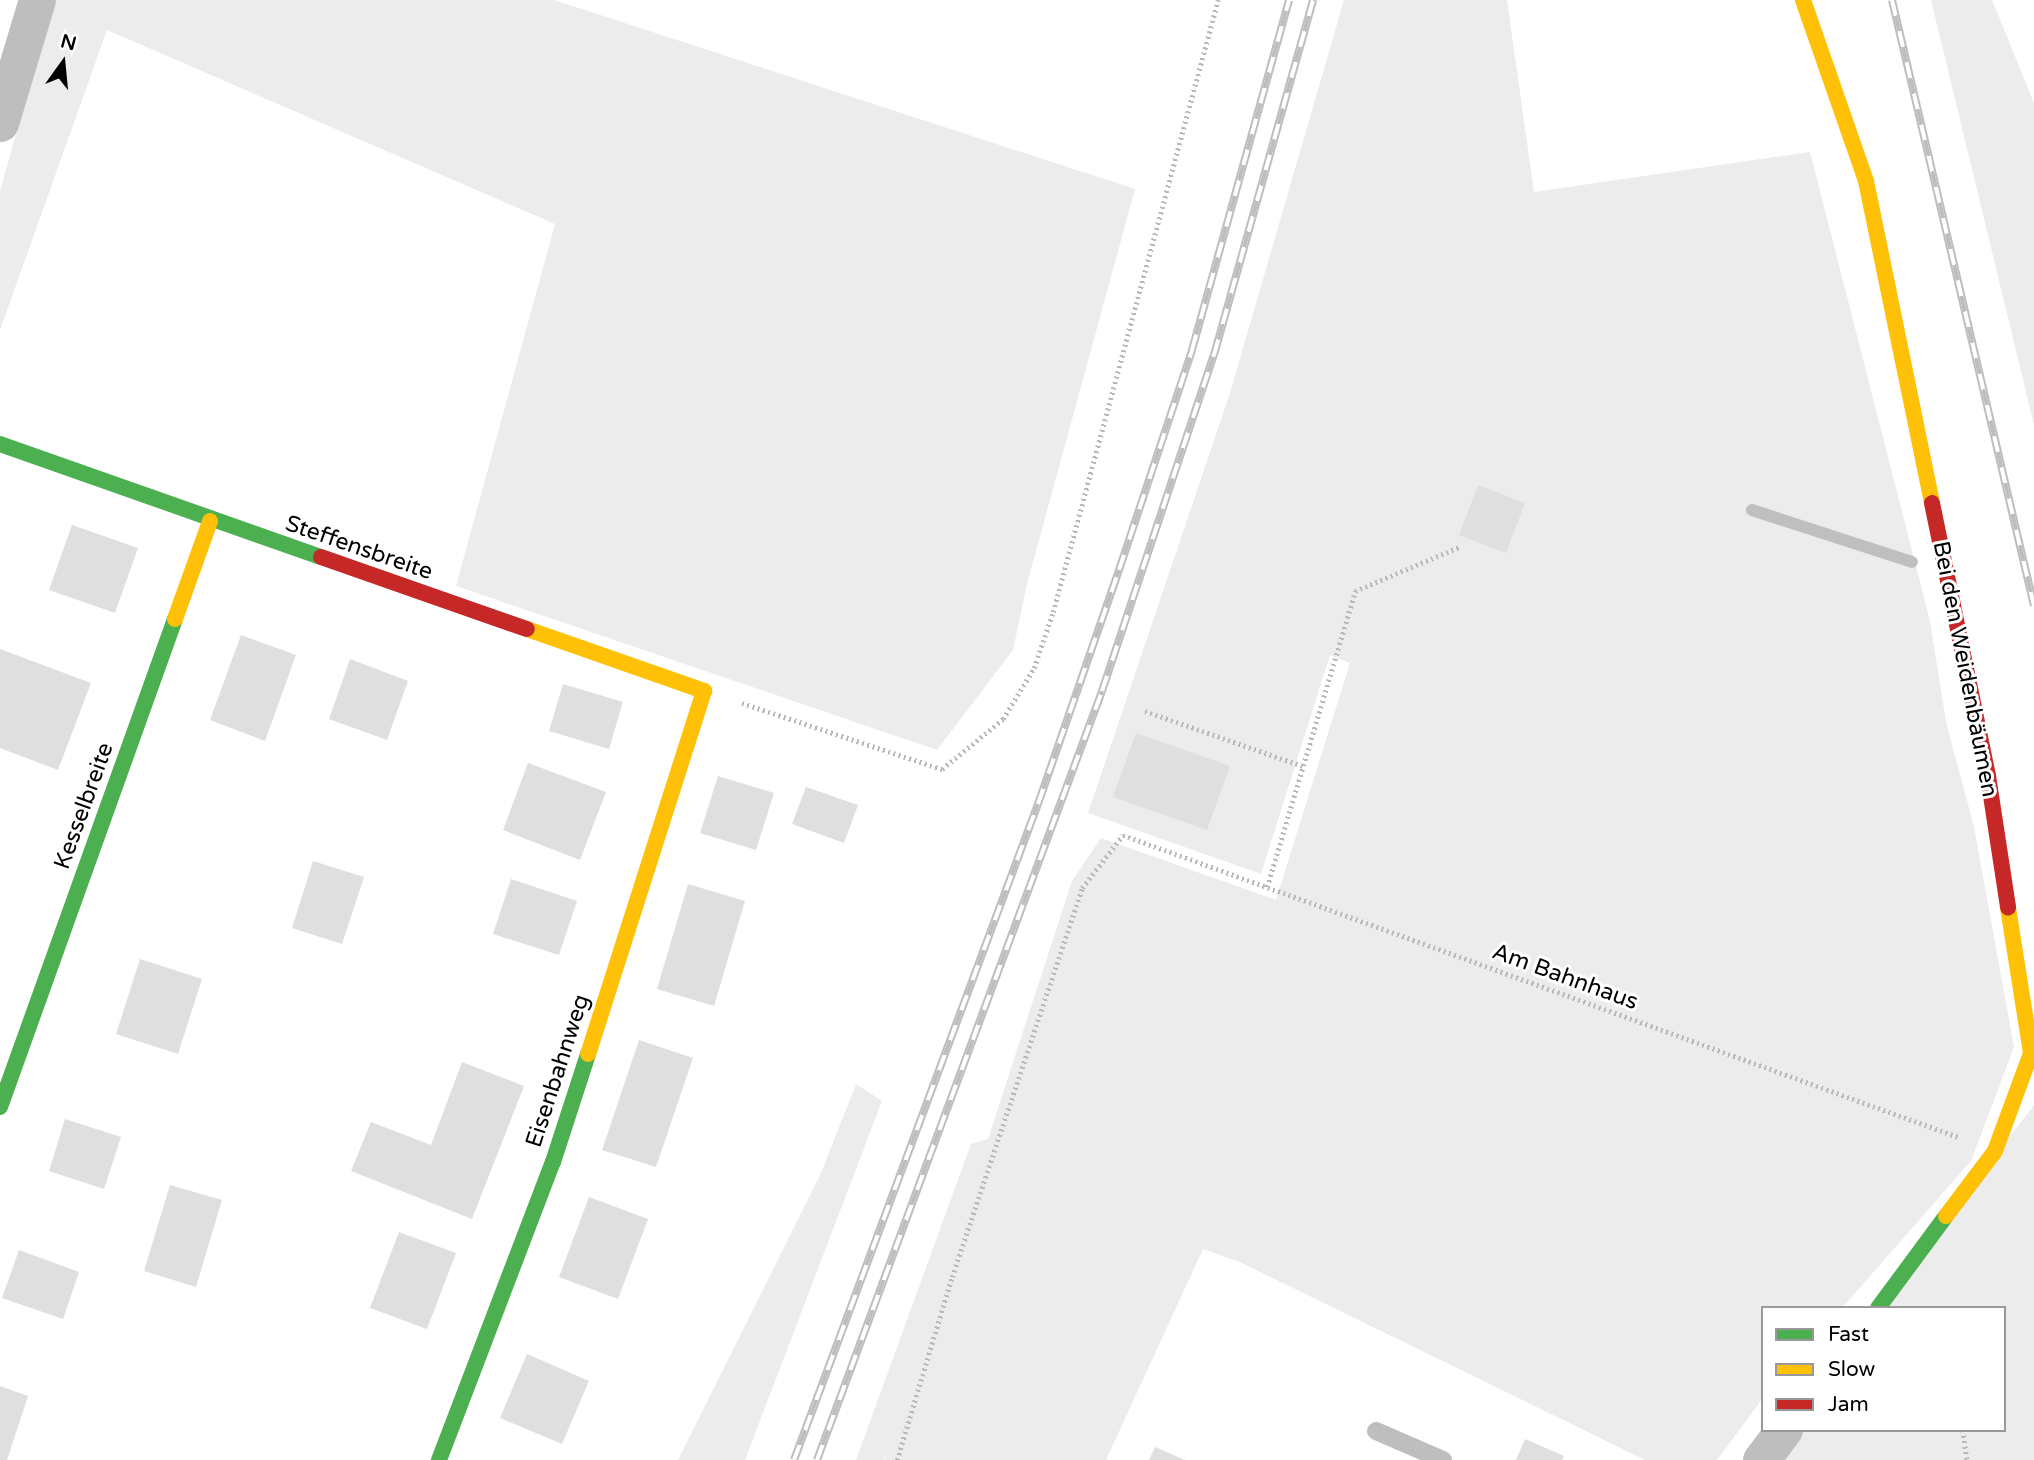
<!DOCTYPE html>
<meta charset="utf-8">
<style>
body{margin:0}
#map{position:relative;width:2034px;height:1460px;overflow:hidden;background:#fff;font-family:"Varela Round",sans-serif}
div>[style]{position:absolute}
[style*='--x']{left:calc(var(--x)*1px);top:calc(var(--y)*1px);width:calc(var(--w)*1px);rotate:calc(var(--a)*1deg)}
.green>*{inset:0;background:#ececec}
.stream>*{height:12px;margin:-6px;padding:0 6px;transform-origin:6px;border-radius:6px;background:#bfbfbf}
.building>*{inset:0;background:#dfdfdf}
.path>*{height:4.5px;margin-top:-2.25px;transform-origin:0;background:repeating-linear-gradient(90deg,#b9b9b9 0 2px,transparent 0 5.5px)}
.lane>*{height:18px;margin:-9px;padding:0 9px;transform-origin:9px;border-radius:9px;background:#bebebe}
.street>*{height:37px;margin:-18.5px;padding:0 18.5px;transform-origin:18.5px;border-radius:18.5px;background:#bebebe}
.fast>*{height:16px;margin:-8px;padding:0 8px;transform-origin:8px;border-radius:8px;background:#4caf50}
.slow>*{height:16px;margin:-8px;padding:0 8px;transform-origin:8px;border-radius:8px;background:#ffc107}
.jam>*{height:16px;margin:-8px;padding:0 8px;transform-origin:8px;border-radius:8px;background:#c62828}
.rail>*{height:8px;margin-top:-4px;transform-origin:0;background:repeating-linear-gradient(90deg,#fff 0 16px,#bebebe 0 32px);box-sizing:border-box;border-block:2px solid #bebebe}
span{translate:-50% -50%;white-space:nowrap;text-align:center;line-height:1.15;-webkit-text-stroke:6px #fff;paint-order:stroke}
.street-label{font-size:23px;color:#000}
.legend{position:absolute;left:1761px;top:1306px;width:245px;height:126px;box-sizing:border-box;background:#fff;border:2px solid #999;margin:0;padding:9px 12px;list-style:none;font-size:21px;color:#000}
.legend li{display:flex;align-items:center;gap:14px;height:35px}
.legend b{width:35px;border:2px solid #999}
.north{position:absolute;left:28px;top:28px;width:70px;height:70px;-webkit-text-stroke:5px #fff;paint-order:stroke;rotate:15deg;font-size:19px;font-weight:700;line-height:28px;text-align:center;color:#000}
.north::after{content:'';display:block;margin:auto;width:24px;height:32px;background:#000;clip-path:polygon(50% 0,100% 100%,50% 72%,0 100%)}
</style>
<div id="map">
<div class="green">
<i style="clip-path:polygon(54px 0,554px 0,1135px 189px,1027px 584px,1013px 650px,937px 750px,456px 586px,555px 224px,107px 30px,0 330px,0 191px)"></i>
<i style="clip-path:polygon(1344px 0,1507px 0,1534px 192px,1810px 152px,1930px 621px,1946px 722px,1974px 827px,2014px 1047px,1971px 1161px,1842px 1308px,1763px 1308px,1763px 1398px,1717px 1460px,1645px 1460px,1240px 1262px,1203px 1249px,1106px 1460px,885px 1460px,887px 1451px,884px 1460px,856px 1460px,971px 1144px,988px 1139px,1072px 881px,1101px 838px,1276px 900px,1350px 663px,1330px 655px,1261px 874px,1088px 813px,1230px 393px)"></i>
<i style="clip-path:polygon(1931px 0,1992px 0,2034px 103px,2034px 425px)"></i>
<i style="clip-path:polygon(856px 1084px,882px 1101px,745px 1460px,678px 1460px,821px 1173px)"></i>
<i style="clip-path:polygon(2034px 1105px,2034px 1460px,1761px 1460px,1784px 1430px,2004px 1430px,2004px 1308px,1878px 1308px)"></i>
</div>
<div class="stream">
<i style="--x:1752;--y:510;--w:168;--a:18"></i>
</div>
<div class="building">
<i style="clip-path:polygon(1478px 485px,1525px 503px,1506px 553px,1459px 535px)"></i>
<i style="clip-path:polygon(72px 525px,138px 548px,115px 613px,49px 590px)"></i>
<i style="clip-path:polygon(241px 635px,296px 655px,265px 741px,210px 720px)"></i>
<i style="clip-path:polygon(0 649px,91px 683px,58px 770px,0 748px)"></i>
<i style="clip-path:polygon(350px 659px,408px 681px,387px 740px,329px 719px)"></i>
<i style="clip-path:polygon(563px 684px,623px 702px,609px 749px,549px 731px)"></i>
<i style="clip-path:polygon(1136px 733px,1230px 766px,1207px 830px,1113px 797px)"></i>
<i style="clip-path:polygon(528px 763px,606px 792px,580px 860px,503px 830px)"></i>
<i style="clip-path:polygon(718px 776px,774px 793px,756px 850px,700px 833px)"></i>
<i style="clip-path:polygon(806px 787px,858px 805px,844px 843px,792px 824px)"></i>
<i style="clip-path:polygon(313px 861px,364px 877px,342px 944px,292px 928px)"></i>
<i style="clip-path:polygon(511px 879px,577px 901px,559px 955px,493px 934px)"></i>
<i style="clip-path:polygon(688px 884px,745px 901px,714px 1006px,657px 989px)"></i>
<i style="clip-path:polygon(140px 959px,202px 979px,178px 1054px,116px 1034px)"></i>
<i style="clip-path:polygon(639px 1040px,693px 1058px,656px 1167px,602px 1150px)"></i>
<i style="clip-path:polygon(462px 1062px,524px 1086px,472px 1219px,351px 1171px,371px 1122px,431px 1145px)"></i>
<i style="clip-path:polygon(65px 1119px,121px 1137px,104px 1189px,49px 1171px)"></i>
<i style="clip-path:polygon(170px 1185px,222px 1200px,196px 1287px,144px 1271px)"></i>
<i style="clip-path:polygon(589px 1197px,648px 1219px,618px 1299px,559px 1277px)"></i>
<i style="clip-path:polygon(399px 1232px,456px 1253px,427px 1329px,370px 1308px)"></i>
<i style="clip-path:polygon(19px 1250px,79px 1272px,63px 1319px,2px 1298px)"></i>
<i style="clip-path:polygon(527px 1354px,589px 1381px,562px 1444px,500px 1418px)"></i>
<i style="clip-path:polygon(0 1386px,28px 1396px,7px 1460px,0 1460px)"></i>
<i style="clip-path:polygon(1525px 1439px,1564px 1456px,1562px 1460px,1516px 1460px)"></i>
<i style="clip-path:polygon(1155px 1447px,1185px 1460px,1149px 1460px)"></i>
</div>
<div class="path">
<i style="--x:742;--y:703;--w:211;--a:18.3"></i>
<i style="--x:942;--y:769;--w:79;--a:-39.3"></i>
<i style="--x:1003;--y:719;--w:60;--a:-58.7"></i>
<i style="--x:1034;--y:668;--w:59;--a:-71.3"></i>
<i style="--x:1053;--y:612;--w:634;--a:-74.91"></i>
<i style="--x:1145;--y:711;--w:167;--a:19.2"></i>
<i style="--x:1267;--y:887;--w:309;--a:-73.4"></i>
<i style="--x:1355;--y:591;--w:113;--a:-22.9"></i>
<i style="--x:1963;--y:1430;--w:30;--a:82"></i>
<i style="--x:897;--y:1460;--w:191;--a:-73.3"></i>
<i style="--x:952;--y:1277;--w:410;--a:-71.5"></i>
<i style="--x:1082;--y:888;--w:67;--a:-52.3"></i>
<i style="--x:1123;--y:835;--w:888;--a:19.88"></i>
</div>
<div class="lane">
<i style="--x:1376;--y:1431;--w:73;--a:23.4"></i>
</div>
<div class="street">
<i style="--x:0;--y:123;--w:128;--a:-73.3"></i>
<i style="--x:1761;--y:1460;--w:38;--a:-53"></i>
</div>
<div class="fast">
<i style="--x:0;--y:444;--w:340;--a:19.4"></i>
<i style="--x:0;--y:1107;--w:518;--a:-70.27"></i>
<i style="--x:1878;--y:1308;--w:114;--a:-53.5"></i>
<i style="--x:439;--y:1460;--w:319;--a:-69.1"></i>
<i style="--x:553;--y:1162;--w:114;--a:-72"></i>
</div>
<div class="slow">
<i style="--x:1803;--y:0;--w:192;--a:70.8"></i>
<i style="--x:1866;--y:181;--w:329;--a:78.4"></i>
<i style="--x:175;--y:619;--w:104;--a:-70.3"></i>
<i style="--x:527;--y:629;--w:188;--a:19.3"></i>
<i style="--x:704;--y:691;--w:381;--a:107.7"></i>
<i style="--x:1946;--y:1216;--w:81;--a:-53"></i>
<i style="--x:1995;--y:1151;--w:104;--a:-69.8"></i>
<i style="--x:2031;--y:1053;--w:148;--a:-99"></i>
</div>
<div class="jam">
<i style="--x:1932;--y:503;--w:279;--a:78.4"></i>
<i style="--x:1988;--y:776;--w:133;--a:81.3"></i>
<i style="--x:321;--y:557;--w:218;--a:19.3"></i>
</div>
<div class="rail">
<i style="--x:1892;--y:0;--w:622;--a:76.81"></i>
<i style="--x:794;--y:1460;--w:700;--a:-69.6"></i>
<i style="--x:1038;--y:804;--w:248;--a:-70.9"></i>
<i style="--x:1119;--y:570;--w:232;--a:-71.6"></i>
<i style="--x:1192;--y:350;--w:363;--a:-74.5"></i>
<i style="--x:817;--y:1460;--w:820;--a:-69.66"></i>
<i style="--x:1102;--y:691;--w:354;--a:-71.6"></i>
<i style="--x:1214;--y:355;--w:369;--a:-74.4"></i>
</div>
<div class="street-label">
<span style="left:359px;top:548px;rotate:19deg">Steffensbreite</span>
<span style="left:1965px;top:669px;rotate:79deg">Bei den Weidenbäumen</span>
<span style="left:84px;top:806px;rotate:-70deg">Kesselbreite</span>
<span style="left:1565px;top:977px;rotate:20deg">Am Bahnhaus</span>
<span style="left:558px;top:1071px;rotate:-72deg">Eisenbahnweg</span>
</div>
<ul class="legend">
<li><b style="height:9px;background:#4caf50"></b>Fast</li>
<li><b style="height:9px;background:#ffc107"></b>Slow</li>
<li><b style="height:9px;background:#c62828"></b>Jam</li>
</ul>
<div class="north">N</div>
</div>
